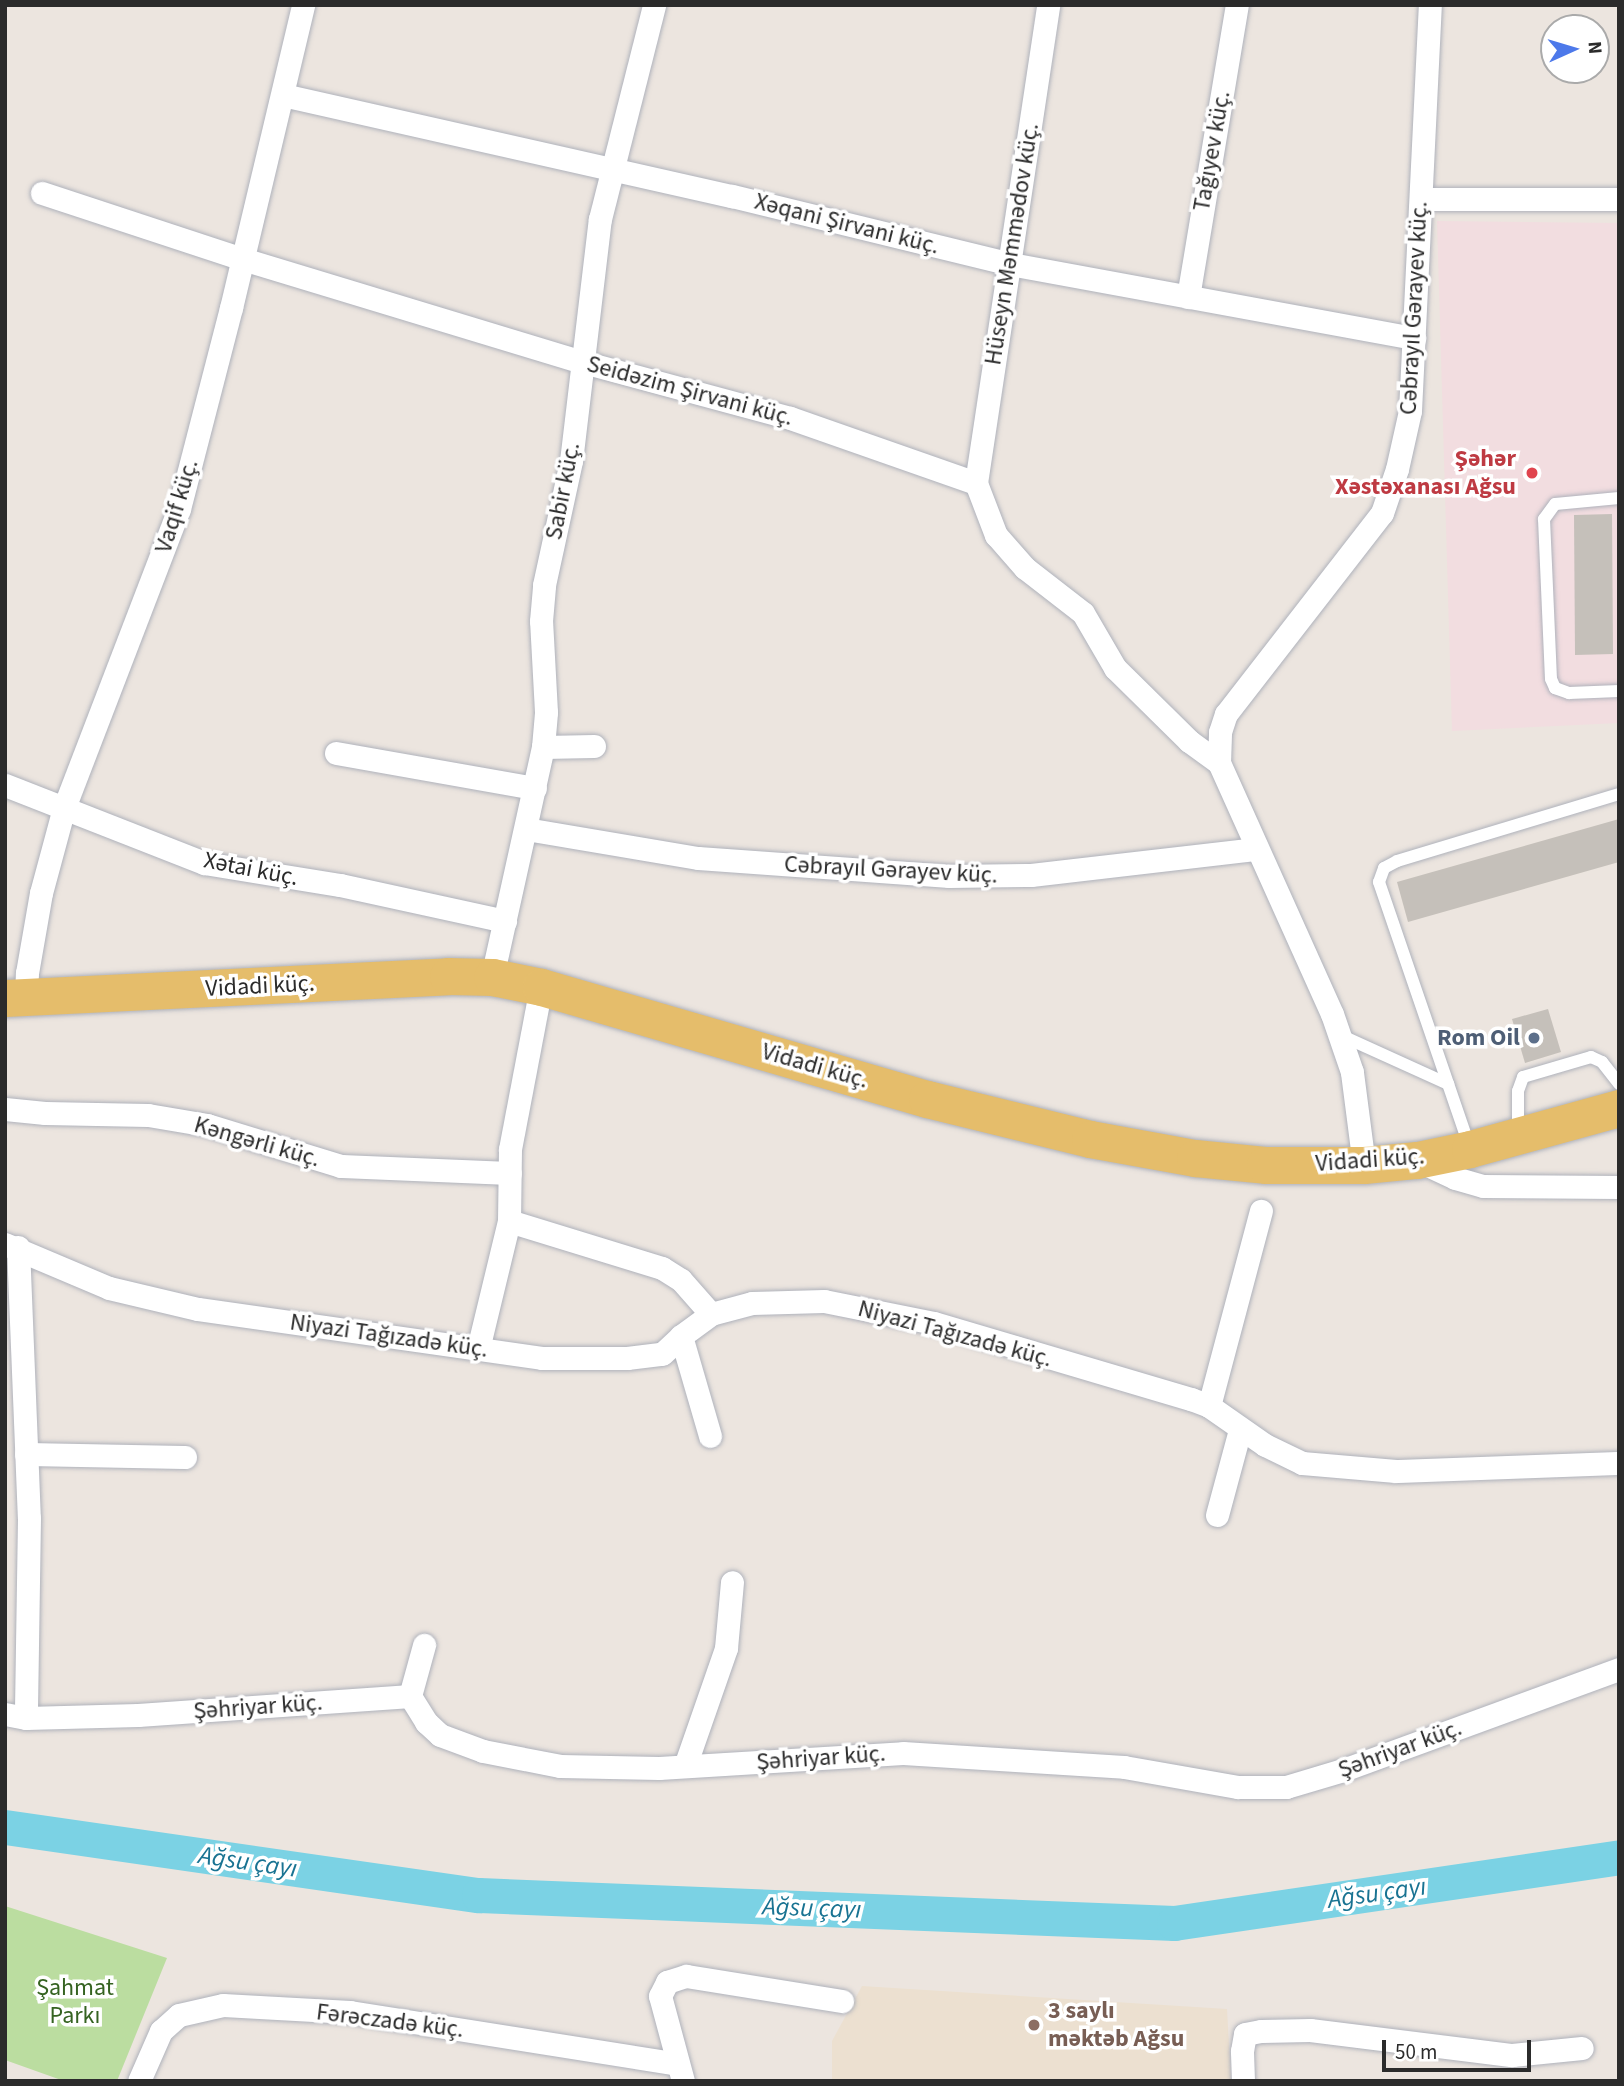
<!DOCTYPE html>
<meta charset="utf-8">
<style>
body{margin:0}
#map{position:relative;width:1624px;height:2086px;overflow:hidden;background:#ece5df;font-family:"Source Sans 3",sans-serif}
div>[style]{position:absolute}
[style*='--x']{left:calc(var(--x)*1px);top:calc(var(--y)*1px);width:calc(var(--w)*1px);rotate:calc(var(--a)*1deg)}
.education>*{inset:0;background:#ece0d0}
.medical>*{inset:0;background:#f2dde0}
.green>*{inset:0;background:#bbdda0}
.river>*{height:35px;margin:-17.5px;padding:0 17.5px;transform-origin:17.5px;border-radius:17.5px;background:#7bd2e4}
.building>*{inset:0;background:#c5c0ba}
.roads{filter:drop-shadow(0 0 2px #afb2bb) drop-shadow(0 0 2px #afb2bb)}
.lane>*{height:12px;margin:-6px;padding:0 6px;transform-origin:6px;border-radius:6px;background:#fff}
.street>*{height:23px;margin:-11.5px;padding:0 11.5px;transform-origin:11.5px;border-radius:11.5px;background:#fff}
.primary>*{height:37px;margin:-18.5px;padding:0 18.5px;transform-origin:18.5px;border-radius:18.5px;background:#e5bd6b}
.dots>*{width:19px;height:19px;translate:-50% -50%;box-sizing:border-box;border:4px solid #fff;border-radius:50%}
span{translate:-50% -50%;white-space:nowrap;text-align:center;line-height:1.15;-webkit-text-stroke:7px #fff;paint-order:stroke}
.street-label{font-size:24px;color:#2b2b2b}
.health-label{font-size:24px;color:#be3a42;font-weight:700}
.right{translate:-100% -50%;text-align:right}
.service-label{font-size:24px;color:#4e5e75;font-weight:700}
.park-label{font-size:24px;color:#356321}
.education-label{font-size:24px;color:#785e54;font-weight:700}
.left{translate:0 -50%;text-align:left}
.water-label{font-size:26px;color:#197392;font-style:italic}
.frame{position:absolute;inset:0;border:7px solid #2b2b2b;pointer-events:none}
.north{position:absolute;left:1540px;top:14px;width:70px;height:70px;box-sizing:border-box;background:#fff;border:2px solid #aaa;border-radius:50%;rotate:86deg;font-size:19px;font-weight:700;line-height:28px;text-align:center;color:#2b2b2b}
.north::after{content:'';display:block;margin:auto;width:24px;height:32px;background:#4d79ea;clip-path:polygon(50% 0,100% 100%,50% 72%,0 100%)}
.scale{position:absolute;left:1382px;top:2040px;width:149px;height:32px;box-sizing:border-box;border:4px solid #2b2b2b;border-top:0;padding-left:9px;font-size:21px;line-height:24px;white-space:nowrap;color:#2b2b2b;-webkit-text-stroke:5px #fff;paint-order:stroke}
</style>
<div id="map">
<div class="education">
<i style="clip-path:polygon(862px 1986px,1227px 2009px,1231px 2081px,832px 2081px,832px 2041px)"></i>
</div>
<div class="medical">
<i style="clip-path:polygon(1437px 221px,1619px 223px,1619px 723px,1452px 731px)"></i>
</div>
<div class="green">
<i style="clip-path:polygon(5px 1906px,167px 1958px,117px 2081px,64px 2081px,5px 2060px)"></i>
</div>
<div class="river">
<i style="--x:5;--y:1827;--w:479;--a:8.2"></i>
<i style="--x:479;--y:1895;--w:696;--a:2.31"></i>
<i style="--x:1174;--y:1923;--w:450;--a:-8.4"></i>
</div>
<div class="building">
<i style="clip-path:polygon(1612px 514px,1613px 654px,1575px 655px,1574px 515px)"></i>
<i style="clip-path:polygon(1619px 819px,1619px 862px,1408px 922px,1397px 882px)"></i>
<i style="clip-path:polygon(1548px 1009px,1561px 1052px,1525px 1063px,1512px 1019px)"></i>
</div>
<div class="roads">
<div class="lane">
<i style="--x:1619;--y:498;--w:64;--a:174.6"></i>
<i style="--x:1555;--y:504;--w:19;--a:126"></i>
<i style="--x:1544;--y:519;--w:160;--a:87.5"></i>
<i style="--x:1551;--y:679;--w:10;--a:66"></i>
<i style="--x:1555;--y:688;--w:15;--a:20"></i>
<i style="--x:1569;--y:693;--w:50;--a:-2.3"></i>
<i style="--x:1340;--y:1035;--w:119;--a:24.4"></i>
<i style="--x:1518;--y:1133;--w:42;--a:-90"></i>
<i style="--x:1518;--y:1091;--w:15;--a:-70"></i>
<i style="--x:1523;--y:1077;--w:71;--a:-16.4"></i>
<i style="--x:1591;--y:1057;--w:12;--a:24"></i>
<i style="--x:1602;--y:1062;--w:28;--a:52"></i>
<i style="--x:1469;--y:1145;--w:278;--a:-108.9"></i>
<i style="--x:1379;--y:882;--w:15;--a:-70"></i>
<i style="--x:1384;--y:868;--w:15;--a:-28"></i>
<i style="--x:1397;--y:861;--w:232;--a:-16.8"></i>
</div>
<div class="street">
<i style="--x:283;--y:95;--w:460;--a:12.7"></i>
<i style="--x:732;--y:196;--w:286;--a:13.7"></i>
<i style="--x:1010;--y:264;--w:411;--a:10.4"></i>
<i style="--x:42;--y:193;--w:212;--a:18.2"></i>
<i style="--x:243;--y:259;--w:355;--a:16.9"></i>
<i style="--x:583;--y:362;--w:214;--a:15.1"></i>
<i style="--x:790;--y:418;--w:197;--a:19.3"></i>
<i style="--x:976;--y:483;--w:56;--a:69"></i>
<i style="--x:996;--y:535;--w:44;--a:48.7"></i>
<i style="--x:1025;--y:568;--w:73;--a:37.8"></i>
<i style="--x:1083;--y:613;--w:64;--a:59.8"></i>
<i style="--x:1115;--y:668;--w:104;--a:44.6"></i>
<i style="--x:1189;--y:741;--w:37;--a:36"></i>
<i style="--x:1421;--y:199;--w:198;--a:0"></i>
<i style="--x:1188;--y:297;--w:296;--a:-80.5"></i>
<i style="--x:976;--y:483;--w:483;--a:-81.4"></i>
<i style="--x:543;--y:747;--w:51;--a:-1.1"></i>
<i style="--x:336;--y:753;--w:202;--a:10"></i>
<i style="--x:5;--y:785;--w:214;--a:21.4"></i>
<i style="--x:204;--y:863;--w:138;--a:9.2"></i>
<i style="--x:340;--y:885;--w:169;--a:12.3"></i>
<i style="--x:526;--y:829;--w:174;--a:9.6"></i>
<i style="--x:698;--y:858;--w:252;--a:4.1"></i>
<i style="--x:949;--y:876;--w:82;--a:-0.7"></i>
<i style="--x:1031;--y:875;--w:227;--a:-6.6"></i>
<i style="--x:492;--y:977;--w:236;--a:-77.5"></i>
<i style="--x:543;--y:747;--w:35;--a:-85"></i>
<i style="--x:546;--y:712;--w:91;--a:-93.1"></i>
<i style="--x:541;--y:621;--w:36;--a:-85"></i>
<i style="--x:544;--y:585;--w:127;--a:-77.7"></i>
<i style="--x:571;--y:461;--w:244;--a:-83.2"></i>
<i style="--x:600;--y:219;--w:221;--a:-75.8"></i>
<i style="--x:26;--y:999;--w:26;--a:-88"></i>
<i style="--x:27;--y:973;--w:81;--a:-80.1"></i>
<i style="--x:41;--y:893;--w:88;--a:-74.9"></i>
<i style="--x:64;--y:808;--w:320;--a:-69"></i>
<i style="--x:179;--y:509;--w:208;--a:-75.5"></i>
<i style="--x:231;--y:308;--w:311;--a:-76.6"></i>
<i style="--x:5;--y:1109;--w:40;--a:5.7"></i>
<i style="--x:45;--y:1113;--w:103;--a:1.1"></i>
<i style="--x:148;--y:1115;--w:60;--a:9.6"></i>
<i style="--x:207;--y:1125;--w:140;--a:17"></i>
<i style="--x:341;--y:1166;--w:169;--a:2.4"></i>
<i style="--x:1417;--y:1160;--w:42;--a:25.3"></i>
<i style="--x:1455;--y:1178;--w:29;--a:16"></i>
<i style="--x:1483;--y:1186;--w:136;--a:0.4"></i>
<i style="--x:1364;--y:1165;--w:94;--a:-97.4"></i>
<i style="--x:1352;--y:1072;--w:61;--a:-109"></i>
<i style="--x:1332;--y:1014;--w:275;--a:-114.2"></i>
<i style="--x:1219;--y:763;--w:31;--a:-88"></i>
<i style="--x:1220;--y:732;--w:19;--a:-72"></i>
<i style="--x:1226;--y:714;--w:254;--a:-52.2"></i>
<i style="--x:1382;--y:513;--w:46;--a:-71.2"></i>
<i style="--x:1397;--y:469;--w:59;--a:-77.4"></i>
<i style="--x:1410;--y:411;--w:406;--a:-87.2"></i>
<i style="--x:509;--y:1221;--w:160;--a:17.1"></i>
<i style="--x:662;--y:1268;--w:22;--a:32"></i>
<i style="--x:681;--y:1280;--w:45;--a:48.6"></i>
<i style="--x:5;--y:1244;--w:113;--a:22.9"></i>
<i style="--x:109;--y:1288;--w:91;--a:13.3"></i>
<i style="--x:198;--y:1309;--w:347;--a:8.1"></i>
<i style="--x:542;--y:1358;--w:85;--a:0"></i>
<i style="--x:627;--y:1358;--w:35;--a:-7"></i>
<i style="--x:662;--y:1354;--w:26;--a:-43"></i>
<i style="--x:681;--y:1336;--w:37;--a:-36"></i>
<i style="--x:711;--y:1314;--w:42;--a:-15"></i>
<i style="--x:752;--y:1303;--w:72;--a:-1.6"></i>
<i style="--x:824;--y:1301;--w:112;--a:11.3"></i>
<i style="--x:934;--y:1323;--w:268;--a:16.5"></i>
<i style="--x:1191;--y:1399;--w:19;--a:21"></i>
<i style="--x:1209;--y:1406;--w:68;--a:34.9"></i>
<i style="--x:1265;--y:1445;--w:41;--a:25.9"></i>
<i style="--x:1302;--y:1463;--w:94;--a:4.9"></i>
<i style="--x:1396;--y:1471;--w:223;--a:-2.1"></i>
<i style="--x:18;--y:1247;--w:271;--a:87.7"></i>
<i style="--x:29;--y:1518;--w:200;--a:90.9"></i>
<i style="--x:681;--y:1336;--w:104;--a:73.8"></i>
<i style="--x:478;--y:1349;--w:132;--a:-76.4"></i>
<i style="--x:509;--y:1221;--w:72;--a:-89.2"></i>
<i style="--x:510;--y:1149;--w:165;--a:-79.2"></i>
<i style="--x:1209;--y:1406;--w:202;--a:-75.1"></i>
<i style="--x:26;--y:1454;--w:159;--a:1.1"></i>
<i style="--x:1217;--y:1515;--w:88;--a:-74.9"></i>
<i style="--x:410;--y:1696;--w:53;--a:-74.6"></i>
<i style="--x:5;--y:1714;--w:21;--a:11"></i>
<i style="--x:26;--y:1718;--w:112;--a:-1.5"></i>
<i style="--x:138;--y:1715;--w:273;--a:-4"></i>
<i style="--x:410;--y:1696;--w:31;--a:58"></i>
<i style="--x:426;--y:1722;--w:19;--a:43"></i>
<i style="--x:440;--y:1735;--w:46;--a:20.4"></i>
<i style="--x:483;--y:1751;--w:78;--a:11"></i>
<i style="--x:560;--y:1766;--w:99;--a:1.2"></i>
<i style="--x:659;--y:1768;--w:244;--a:-3.5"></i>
<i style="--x:903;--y:1753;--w:221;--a:3.6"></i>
<i style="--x:1124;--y:1767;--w:116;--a:10"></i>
<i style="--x:1238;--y:1787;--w:48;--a:0"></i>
<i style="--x:1286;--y:1787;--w:59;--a:-16.6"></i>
<i style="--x:1343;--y:1770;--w:294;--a:-20.1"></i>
<i style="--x:685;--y:1766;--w:125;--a:-70.8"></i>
<i style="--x:726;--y:1648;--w:66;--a:-84.8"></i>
<i style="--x:139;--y:2081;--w:55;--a:-66.3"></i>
<i style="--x:161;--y:2031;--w:24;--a:-42"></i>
<i style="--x:179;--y:2015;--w:45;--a:-12.8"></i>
<i style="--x:223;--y:2005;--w:127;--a:3.2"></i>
<i style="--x:350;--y:2012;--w:332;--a:9"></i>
<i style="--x:683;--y:2081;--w:88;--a:-105.1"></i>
<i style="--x:660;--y:1996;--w:16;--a:-63"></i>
<i style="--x:667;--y:1982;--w:20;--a:-18"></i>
<i style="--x:686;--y:1976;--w:158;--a:9.1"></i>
<i style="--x:1243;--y:2081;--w:30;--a:-92"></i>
<i style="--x:1242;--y:2051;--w:17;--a:-80"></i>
<i style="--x:1245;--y:2034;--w:16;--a:-11"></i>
<i style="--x:1261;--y:2031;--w:49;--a:-1.2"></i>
<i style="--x:1310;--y:2030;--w:204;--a:7.1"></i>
<i style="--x:1512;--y:2055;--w:70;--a:-5.7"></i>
</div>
<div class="primary">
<i style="--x:5;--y:998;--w:444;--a:-2.8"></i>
<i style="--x:448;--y:976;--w:44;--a:1.3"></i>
<i style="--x:492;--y:977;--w:50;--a:11.5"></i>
<i style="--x:541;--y:987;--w:402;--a:16.2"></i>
<i style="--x:927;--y:1099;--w:168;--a:13.8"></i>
<i style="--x:1090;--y:1139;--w:107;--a:10.3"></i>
<i style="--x:1195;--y:1158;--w:70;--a:5.7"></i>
<i style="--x:1265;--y:1165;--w:99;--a:0"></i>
<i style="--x:1364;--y:1165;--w:53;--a:-5.4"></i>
<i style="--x:1417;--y:1160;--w:54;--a:-11.7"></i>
<i style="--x:1470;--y:1149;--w:155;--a:-15.4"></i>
</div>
</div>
<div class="dots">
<i style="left:1532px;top:473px;background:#e0444e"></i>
<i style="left:1534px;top:1038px;background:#5c6f8a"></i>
<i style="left:1034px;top:2025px;background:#8d6e63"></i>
</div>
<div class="street-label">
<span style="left:1212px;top:151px;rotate:-80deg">Tağıyev küç.</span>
<span style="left:847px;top:224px;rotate:14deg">Xəqani Şirvani küç.</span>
<span style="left:1012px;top:244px;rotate:-81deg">Hüseyn Məmmədov küç.</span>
<span style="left:1414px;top:308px;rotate:-87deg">Cəbrayıl Gərayev küç.</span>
<span style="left:690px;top:391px;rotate:15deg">Seidəzim Şirvani küç.</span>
<span style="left:563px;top:491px;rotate:-79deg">Sabir küç.</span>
<span style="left:177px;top:506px;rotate:-73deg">Vaqif küç.</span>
<span style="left:251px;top:869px;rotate:11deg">Xətai küç.</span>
<span style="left:891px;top:870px;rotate:3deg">Cəbrayıl Gərayev küç.</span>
<span style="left:260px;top:986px;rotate:-3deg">Vidadi küç.</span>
<span style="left:815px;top:1066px;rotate:16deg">Vidadi küç.</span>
<span style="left:257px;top:1142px;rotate:16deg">Kəngərli küç.</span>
<span style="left:1370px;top:1160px;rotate:-4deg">Vidadi küç.</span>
<span style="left:955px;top:1334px;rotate:15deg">Niyazi Tağızadə küç.</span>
<span style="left:389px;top:1336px;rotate:8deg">Niyazi Tağızadə küç.</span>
<span style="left:258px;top:1707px;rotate:-4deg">Şəhriyar küç.</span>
<span style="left:1400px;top:1749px;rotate:-20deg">Şəhriyar küç.</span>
<span style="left:821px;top:1758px;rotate:-4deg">Şəhriyar küç.</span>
<span style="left:390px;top:2021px;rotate:7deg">Fərəczadə küç.</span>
</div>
<div class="health-label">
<span class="right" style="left:1516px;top:473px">Şəhər<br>Xəstəxanası Ağsu</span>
</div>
<div class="service-label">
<span class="right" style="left:1520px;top:1038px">Rom Oil</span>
</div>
<div class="park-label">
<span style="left:75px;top:2002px">Şahmat<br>Parkı</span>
</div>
<div class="education-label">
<span class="left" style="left:1048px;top:2025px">3 saylı<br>məktəb Ağsu</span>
</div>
<div class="water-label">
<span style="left:248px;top:1862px;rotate:8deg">Ağsu çayı</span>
<span style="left:1377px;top:1893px;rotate:-8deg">Ağsu çayı</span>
<span style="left:812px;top:1908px;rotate:2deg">Ağsu çayı</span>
</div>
<div class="frame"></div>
<div class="north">N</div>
<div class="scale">50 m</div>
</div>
